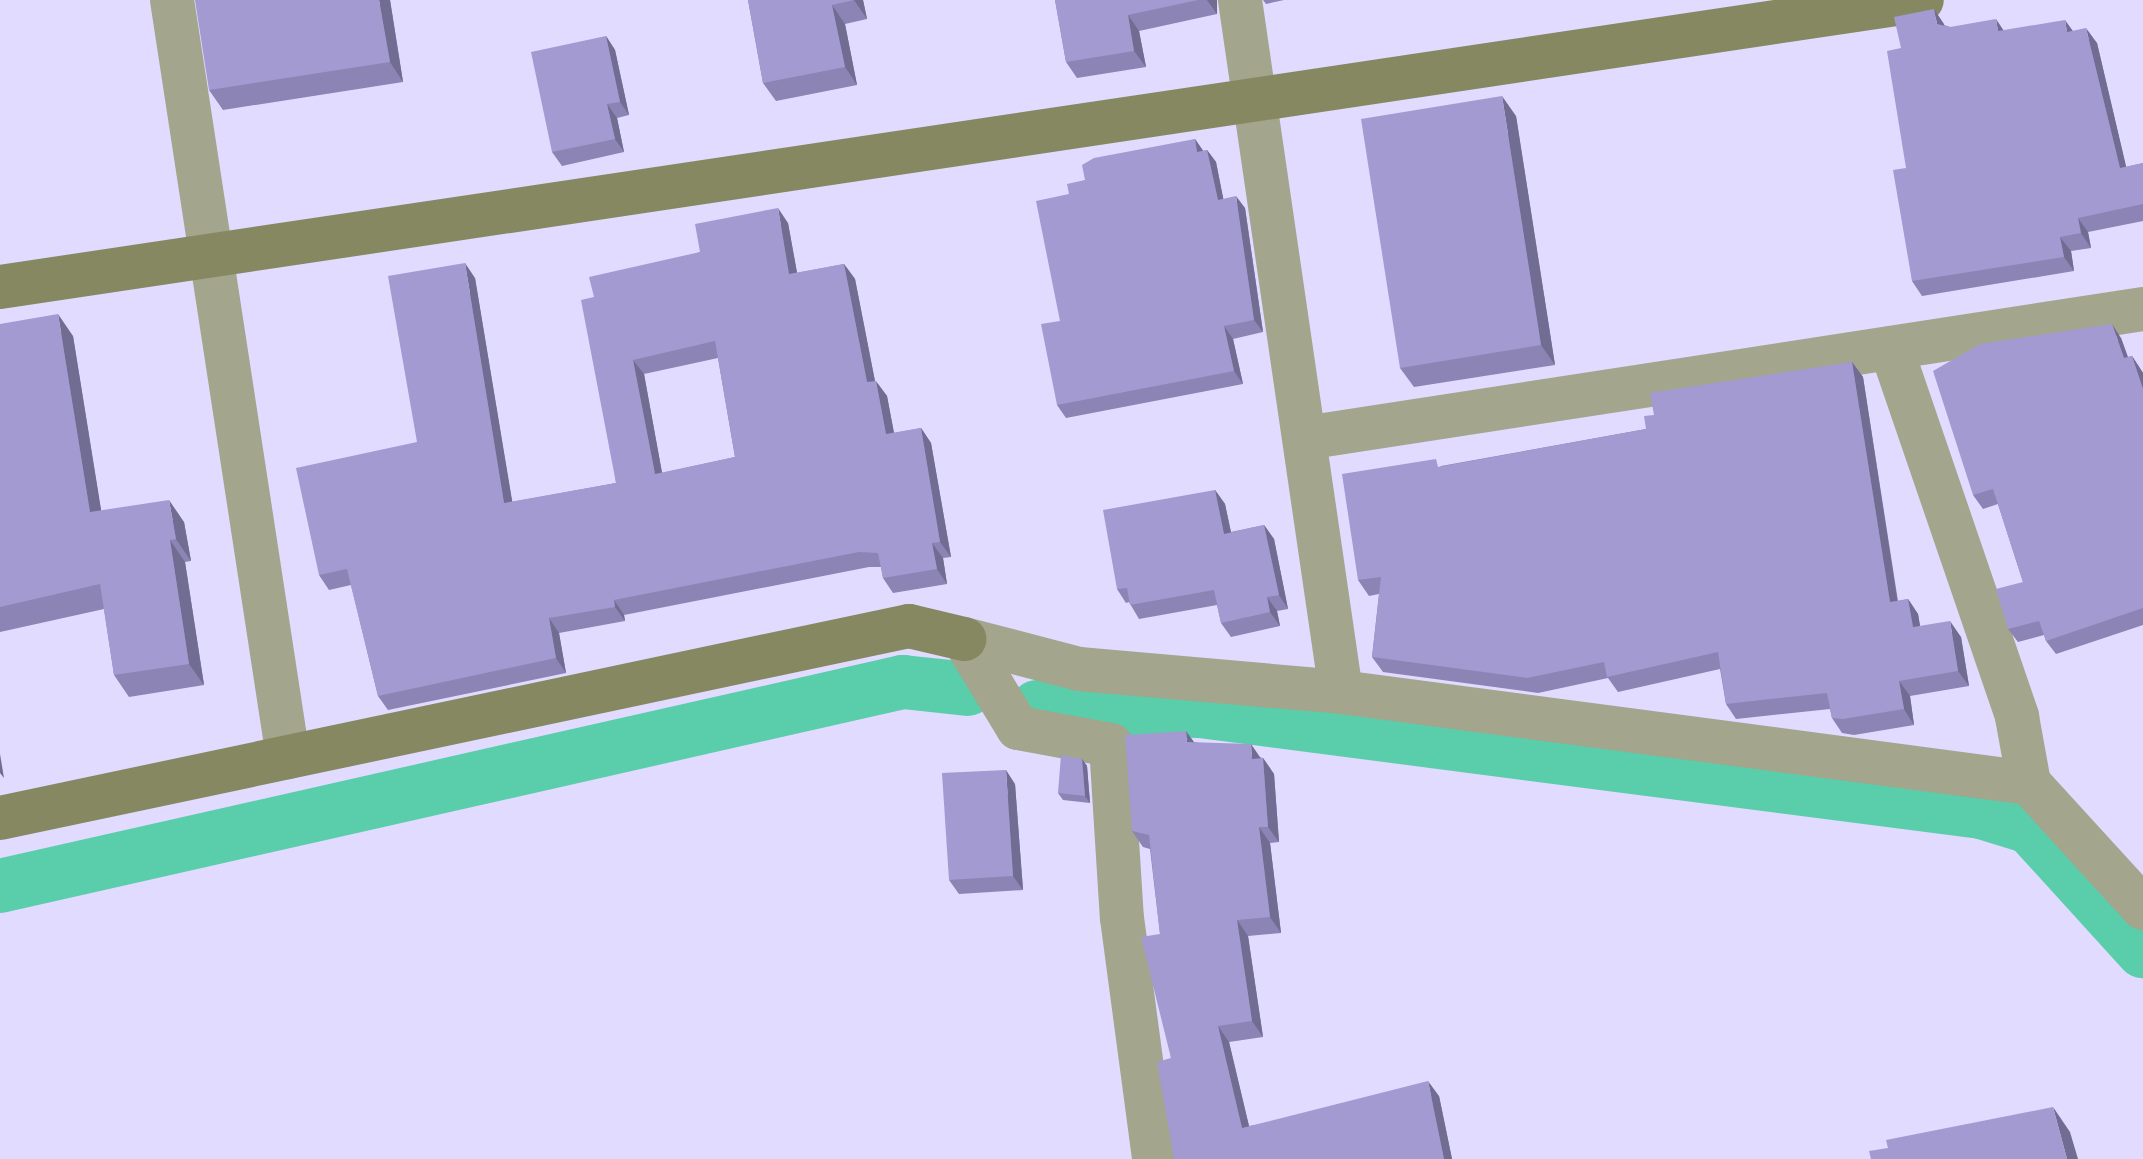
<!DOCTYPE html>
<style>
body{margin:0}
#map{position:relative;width:2143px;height:1159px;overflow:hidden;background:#e0dbff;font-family:Arial,sans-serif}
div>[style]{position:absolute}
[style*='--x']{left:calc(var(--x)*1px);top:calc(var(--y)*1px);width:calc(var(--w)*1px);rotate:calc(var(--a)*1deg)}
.canal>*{height:54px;margin:-27px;padding:0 27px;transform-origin:27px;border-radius:27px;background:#5acdab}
.street>*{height:44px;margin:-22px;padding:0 22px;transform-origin:22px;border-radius:22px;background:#a3a58c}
.secondary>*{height:44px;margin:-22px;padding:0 22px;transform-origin:22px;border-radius:22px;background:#868862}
.wall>*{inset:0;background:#8b84b4}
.shaded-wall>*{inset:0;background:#716c92}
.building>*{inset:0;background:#a29ad1}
span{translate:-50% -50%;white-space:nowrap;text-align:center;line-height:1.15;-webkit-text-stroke:8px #e0dbff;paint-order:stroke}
</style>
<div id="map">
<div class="canal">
<i style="--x:1037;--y:707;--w:163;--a:1.4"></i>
<i style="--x:1200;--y:711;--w:788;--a:7.37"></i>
<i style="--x:1981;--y:812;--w:51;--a:17"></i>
<i style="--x:2030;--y:827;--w:168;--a:47.7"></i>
<i style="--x:0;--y:886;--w:926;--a:-12.73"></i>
<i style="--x:903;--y:682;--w:65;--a:6.1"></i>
</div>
<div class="street">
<i style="--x:172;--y:0;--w:766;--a:81.29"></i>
<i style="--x:1240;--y:0;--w:699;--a:81.7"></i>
<i style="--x:1891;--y:348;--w:390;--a:71.1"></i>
<i style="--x:2017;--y:717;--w:67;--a:79.7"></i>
<i style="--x:1305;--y:438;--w:848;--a:-8.75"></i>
<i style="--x:964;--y:639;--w:119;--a:14.6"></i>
<i style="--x:1079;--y:669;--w:263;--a:5"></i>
<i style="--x:1341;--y:692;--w:694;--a:7.53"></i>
<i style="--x:2029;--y:783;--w:169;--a:47.6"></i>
<i style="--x:964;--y:639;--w:104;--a:58.8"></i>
<i style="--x:1018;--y:728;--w:95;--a:10.4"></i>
<i style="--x:1111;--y:745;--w:173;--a:86.4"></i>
<i style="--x:1122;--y:918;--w:243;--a:82.4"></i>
</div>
<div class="secondary">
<i style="--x:0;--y:287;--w:1943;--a:-8.49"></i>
<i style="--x:0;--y:818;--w:929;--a:-11.93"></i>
<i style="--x:909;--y:626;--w:57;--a:13.3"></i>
</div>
<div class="wall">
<i style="clip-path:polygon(390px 0,403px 82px,223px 110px,209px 90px)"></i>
<i style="clip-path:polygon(748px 0,863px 0,867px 19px,845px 24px,857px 85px,776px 101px,763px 83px)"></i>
<i style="clip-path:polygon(1055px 0,1217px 0,1217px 14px,1139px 31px,1146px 67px,1077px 78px,1066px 62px)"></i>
<i style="clip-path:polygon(1263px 0,1284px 0,1266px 4px)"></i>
<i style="clip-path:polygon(1944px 24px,1944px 25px,1950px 27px,2003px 30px,2073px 31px,2097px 43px,2126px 167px,2143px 163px,2143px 221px,2088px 232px,2091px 248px,2071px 251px,2074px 271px,1922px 296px,1912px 281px,1901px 48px)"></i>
<i style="clip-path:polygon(606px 36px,615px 50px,629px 115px,617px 118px,624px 152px,562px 166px,552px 152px)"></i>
<i style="clip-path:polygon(1516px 116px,1555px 365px,1414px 387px,1400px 368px)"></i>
<i style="clip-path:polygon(1195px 139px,1203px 151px,1207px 150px,1216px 162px,1223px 199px,1245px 208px,1263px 332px,1233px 339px,1243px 384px,1066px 418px,1057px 405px,1060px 321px,1069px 194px,1085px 180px)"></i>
<i style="clip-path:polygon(evenodd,788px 223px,797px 273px,844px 264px,855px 279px,875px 381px,887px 396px,894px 433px,921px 428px,931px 443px,951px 557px,943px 558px,947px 584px,893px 593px,883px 578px,881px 567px,869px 567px,624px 615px,625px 621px,559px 633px,566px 673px,388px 710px,378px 696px,351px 585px,329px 590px,319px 575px,417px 442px,475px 278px,512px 502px,616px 483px,594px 297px,700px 252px,788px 223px,718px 358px,735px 457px,662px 473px,644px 374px,718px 358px)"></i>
<i style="clip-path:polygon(0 324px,73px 336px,101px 511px,184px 522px,191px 561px,185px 562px,204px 685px,129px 697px,114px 675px,104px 609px,0 632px)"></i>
<i style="clip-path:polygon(2121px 338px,2128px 357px,2132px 356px,2143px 373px,2143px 625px,2056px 654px,2046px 641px,2044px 635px,2018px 642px,2008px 629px,2023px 582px,1998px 504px,1983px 509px,1973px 495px)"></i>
<i style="clip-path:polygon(1852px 362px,1863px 377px,1898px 601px,1908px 599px,1918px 614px,1920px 626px,1961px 637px,1969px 686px,1910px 696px,1914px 725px,1854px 735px,1842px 733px,1832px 718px,1830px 709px,1736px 719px,1726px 704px,1720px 669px,1618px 692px,1608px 678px,1538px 693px,1383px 672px,1372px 657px,1379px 594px,1369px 596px,1358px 580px,1441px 466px,1646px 429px,1654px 415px)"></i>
<i style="clip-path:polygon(1215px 490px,1225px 504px,1231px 532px,1264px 525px,1274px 539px,1288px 609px,1277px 611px,1280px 626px,1231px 637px,1221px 623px,1217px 605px,1139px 619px,1129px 602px,1126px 603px,1117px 589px)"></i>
<i style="clip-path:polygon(1195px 742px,1263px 758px,1274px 774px,1279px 842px,1270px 843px,1281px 933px,1248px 936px,1263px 1037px,1229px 1042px,1249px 1126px,1439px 1096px,1452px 1159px,1174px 1159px,1171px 1058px,1160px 934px,1150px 849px,1143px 847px,1132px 831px)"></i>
<i style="clip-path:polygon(1082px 759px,1087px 766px,1090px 803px,1063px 800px,1058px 793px)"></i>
<i style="clip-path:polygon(1015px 784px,1023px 890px,959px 894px,949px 880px)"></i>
</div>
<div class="shaded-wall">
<i style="clip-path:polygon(379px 0,390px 0,403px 82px,390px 62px)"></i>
<i style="clip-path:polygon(854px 0,863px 0,867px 19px)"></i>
<i style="clip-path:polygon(1207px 0,1217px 0,1217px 14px)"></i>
<i style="clip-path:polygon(832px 5px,845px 24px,857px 85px,845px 67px)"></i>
<i style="clip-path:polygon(1934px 9px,1944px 24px,1947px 38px,1937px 24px)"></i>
<i style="clip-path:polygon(1128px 15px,1139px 31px,1146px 67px,1134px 51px)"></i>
<i style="clip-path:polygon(1996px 19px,2006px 34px,1998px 31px)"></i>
<i style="clip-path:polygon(2065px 20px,2075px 34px,2067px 32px)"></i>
<i style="clip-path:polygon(2086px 28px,2097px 43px,2130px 183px,2120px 168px)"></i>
<i style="clip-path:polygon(606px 36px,615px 50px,629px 115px,620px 102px)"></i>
<i style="clip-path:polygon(1502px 96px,1516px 116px,1555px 365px,1541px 345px)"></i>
<i style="clip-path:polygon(607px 104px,617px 118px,624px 152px,615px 139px)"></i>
<i style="clip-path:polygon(1195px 139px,1204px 152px,1197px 152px)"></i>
<i style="clip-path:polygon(1207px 150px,1216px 162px,1226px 212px,1218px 200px)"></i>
<i style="clip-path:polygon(1236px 196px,1245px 208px,1263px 332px,1254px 320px)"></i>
<i style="clip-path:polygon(778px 208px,788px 223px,800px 289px,789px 274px)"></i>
<i style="clip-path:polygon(2078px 218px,2088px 232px,2091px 248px,2081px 233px)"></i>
<i style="clip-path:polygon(2060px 237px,2071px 251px,2074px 271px,2064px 257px)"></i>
<i style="clip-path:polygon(465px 263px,475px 278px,515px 518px,504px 503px)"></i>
<i style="clip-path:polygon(844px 264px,855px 279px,878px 397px,867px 382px)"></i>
<i style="clip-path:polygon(58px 314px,73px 336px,105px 534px,90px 512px)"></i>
<i style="clip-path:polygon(2112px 324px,2121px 338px,2133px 372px,2124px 358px)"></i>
<i style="clip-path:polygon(1224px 326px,1233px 339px,1243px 384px,1234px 371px)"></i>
<i style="clip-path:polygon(2132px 356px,2143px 373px,2143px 389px)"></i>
<i style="clip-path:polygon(633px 360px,644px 374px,665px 489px,655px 474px)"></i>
<i style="clip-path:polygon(1852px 362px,1863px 377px,1900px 618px,1890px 602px)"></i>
<i style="clip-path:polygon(876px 381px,887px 396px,897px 449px,886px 434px)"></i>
<i style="clip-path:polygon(921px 428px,931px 443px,951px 557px,940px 542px)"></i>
<i style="clip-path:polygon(1215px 490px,1225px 504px,1234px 547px,1224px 534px)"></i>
<i style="clip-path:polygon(169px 500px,184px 522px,191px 561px,176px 539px)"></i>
<i style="clip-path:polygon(1264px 525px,1274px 539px,1288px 609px,1279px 595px)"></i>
<i style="clip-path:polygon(170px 540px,185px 562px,204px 685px,189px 664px)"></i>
<i style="clip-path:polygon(932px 543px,943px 558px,947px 584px,937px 569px)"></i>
<i style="clip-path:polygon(1267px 597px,1277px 611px,1280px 626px,1270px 612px)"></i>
<i style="clip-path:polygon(1908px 599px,1918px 614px,1923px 643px,1913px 627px)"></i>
<i style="clip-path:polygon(614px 600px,624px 615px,625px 621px,615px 607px)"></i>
<i style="clip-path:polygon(549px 618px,559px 633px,566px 673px,556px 658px)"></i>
<i style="clip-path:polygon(1950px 621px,1961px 637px,1969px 686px,1958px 671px)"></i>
<i style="clip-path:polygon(1899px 681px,1910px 696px,1914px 725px,1904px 709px)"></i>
<i style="clip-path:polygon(1186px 731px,1197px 746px,1187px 742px)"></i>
<i style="clip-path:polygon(1251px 744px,1262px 760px,1252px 759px)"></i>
<i style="clip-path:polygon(0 754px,4px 778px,0 773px)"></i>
<i style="clip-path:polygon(1263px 758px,1274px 774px,1279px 842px,1268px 827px)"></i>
<i style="clip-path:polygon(1082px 759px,1087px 766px,1090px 803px,1085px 796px)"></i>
<i style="clip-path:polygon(1006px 770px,1015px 784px,1023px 890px,1013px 876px)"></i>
<i style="clip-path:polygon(1259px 827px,1270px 843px,1281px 933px,1270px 917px)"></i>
<i style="clip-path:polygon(1237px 920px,1248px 936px,1263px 1037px,1252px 1021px)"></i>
<i style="clip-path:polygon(1218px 1026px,1229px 1042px,1253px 1143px,1242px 1128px)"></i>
<i style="clip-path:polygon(1428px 1081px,1439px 1096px,1452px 1159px,1444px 1159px)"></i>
<i style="clip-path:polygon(2053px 1107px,2070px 1132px,2078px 1159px,2067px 1159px)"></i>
</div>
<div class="building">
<i style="clip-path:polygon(195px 0,379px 0,390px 62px,209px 90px)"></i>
<i style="clip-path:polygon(748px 0,854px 0,832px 5px,845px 67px,763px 83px)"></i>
<i style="clip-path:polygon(1055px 0,1198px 0,1128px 15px,1134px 51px,1066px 62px)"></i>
<i style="clip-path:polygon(1934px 9px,1937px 24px,1950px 27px,1996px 19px,1998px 31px,2065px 20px,2067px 32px,2086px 28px,2120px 168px,2143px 163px,2143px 204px,2078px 218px,2081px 233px,2060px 237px,2064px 257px,1912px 281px,1893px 170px,1906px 168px,1887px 51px,1901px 48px,1894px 17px)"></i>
<i style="clip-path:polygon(606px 36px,620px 102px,607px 104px,615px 139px,552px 152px,531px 52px)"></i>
<i style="clip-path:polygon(1502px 96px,1541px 345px,1400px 368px,1361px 119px)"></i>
<i style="clip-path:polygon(1195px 139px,1197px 152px,1207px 150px,1218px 200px,1236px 196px,1254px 320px,1224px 326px,1234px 371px,1057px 405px,1041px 324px,1060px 321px,1036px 201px,1069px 194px,1067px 184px,1085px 180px,1082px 165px,1094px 158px)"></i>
<i style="clip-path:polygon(evenodd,778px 208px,789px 274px,844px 264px,867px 382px,876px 381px,886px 434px,921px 428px,940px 542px,932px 543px,937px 569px,883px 578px,878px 553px,859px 552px,614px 600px,615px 607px,549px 618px,556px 658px,378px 696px,347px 569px,319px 575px,296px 468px,417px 442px,388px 276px,465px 263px,504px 503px,616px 483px,581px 300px,594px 297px,589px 277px,700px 252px,695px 224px,778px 208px,715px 341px,735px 457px,655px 474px,633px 360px,715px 341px)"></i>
<i style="clip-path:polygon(58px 314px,90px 512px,169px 500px,176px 539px,170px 540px,189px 664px,114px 675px,100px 584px,0 607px,0 324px)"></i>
<i style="clip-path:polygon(2112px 324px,2124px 358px,2132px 356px,2143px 389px,2143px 608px,2046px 641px,2039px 621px,2008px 629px,1996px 589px,2023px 582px,1993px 489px,1973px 495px,1933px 371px,1980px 344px)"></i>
<i style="clip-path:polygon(1852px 362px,1890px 602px,1908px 599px,1913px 627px,1950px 621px,1958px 671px,1899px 681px,1904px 709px,1843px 719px,1832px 718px,1827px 693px,1726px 704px,1718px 652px,1607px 677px,1604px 662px,1527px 678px,1372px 657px,1381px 577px,1358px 580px,1342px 474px,1436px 459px,1438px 467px,1646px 429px,1644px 416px,1654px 415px,1650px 393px)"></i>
<i style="clip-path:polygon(1215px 490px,1224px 534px,1264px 525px,1279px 595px,1267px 597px,1270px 612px,1221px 623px,1214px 590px,1130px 605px,1127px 588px,1117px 589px,1103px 510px)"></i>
<i style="clip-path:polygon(1186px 731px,1187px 742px,1251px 744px,1252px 759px,1263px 758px,1268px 827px,1259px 827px,1270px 917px,1237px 920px,1252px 1021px,1218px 1026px,1242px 1128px,1428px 1081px,1444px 1159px,1174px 1159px,1157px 1062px,1171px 1058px,1141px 937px,1160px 934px,1149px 835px,1132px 831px,1125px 735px)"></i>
<i style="clip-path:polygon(1061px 755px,1082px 759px,1085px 796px,1058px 793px)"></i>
<i style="clip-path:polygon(1006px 770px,1013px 876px,949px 880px,942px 773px)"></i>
<i style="clip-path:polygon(2053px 1107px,2067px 1159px,1871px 1159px,1869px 1151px,1888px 1148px,1886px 1140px)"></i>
</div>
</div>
